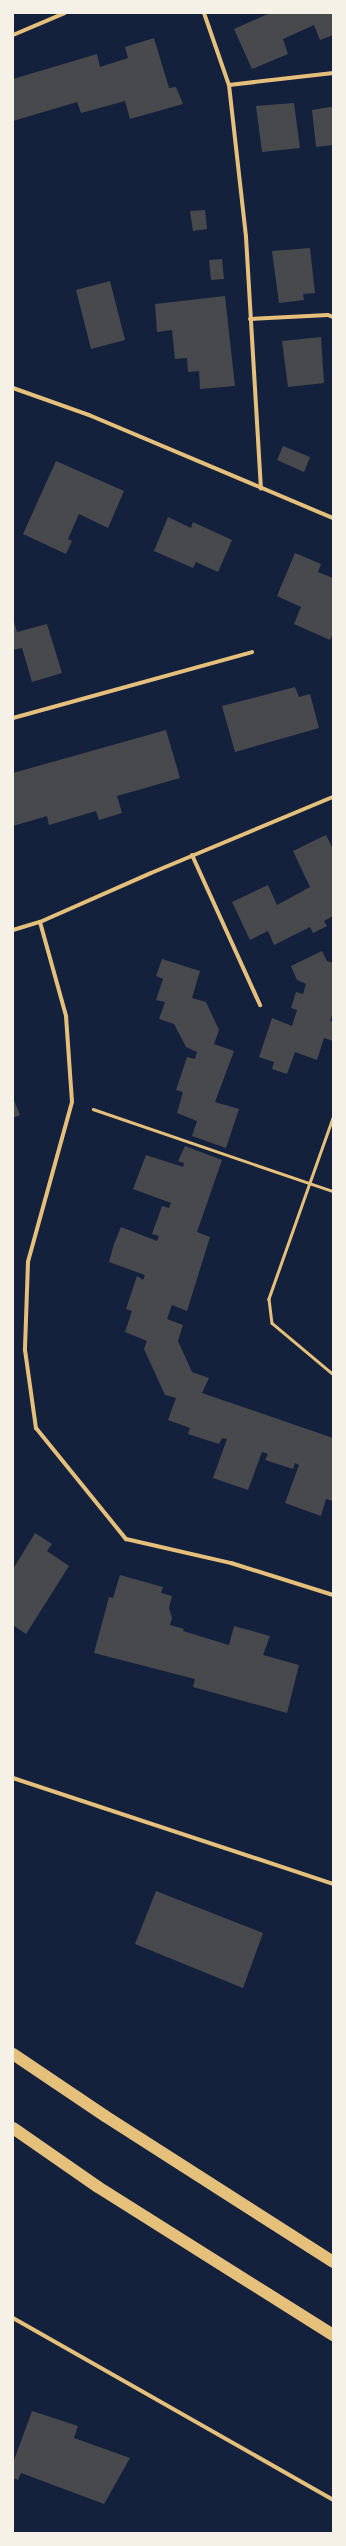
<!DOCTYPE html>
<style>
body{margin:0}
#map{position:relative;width:346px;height:2546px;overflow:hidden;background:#14213d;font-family:Manrope,sans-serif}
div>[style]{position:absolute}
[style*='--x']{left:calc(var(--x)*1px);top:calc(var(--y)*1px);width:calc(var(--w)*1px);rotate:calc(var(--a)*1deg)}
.building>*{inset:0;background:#48494c}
.path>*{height:2.5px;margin:-1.25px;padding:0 1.25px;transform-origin:1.25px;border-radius:1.25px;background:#e5c07b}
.minor>*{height:4px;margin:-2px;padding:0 2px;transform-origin:2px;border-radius:2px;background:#e5c07b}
.motorway>*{height:12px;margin:-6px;padding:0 6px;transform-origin:6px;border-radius:6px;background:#e5c07b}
span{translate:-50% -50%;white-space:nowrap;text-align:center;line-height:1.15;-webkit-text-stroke:3px #f6f1e7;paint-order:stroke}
.frame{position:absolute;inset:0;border:14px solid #f6f1e7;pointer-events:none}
</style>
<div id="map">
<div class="building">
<i style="clip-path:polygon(270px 13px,333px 13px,333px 35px,320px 40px,314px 25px,283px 39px,288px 54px,252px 69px,234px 29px)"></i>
<i style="clip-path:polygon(154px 38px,169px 88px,176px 87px,183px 104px,130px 119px,125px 101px,81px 113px,77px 102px,13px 121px,13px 79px,97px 54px,100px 67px,128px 58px,125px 47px)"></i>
<i style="clip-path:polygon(294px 103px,300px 148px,262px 152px,256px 106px)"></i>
<i style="clip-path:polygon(330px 107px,333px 107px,333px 145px,316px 147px,312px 110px)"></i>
<i style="clip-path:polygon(205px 210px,207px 229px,193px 231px,190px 211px)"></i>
<i style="clip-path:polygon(310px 248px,315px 293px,303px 294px,304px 300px,279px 303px,272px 251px)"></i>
<i style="clip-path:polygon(222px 259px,224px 279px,211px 280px,209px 260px)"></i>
<i style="clip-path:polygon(110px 281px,125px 340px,91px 349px,76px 290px)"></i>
<i style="clip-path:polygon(225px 296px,235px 386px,200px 389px,199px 371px,188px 372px,187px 358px,175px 359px,172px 330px,157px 332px,155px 304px)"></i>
<i style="clip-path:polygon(321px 337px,324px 383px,288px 387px,282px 341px)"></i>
<i style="clip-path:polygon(283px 446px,310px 457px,304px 472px,277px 460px)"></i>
<i style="clip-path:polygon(56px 461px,124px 491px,108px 528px,79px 514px,68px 539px,72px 541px,66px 554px,23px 534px)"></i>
<i style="clip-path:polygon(168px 517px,191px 528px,193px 522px,232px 540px,218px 572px,196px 562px,193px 568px,154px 551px)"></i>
<i style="clip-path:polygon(295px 553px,321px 564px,318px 572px,333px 578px,333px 633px,330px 640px,294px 624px,301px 607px,277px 596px)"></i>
<i style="clip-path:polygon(13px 619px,17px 632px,47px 624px,62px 673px,32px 682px,22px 648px,13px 650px)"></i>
<i style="clip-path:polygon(295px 687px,299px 697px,310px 694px,319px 728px,235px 752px,222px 706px)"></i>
<i style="clip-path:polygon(166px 730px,180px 778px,117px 796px,122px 813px,99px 820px,96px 811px,49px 825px,47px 816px,13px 826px,13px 773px)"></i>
<i style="clip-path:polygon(326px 835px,333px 849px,333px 916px,324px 921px,327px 926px,313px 933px,310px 927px,274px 945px,268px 931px,250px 940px,232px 902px,268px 885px,277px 905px,310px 887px,293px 851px)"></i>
<i style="clip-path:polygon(322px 951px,327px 961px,333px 963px,333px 1012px,330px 1021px,333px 1022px,333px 1041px,324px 1038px,317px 1060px,295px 1052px,287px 1074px,272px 1069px,274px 1062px,259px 1057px,272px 1018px,292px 1026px,297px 1010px,291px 1008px,296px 992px,303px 994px,306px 984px,297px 980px,291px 966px)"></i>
<i style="clip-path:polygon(162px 959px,200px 971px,192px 998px,206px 1002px,219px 1030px,214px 1044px,234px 1051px,215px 1102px,239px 1109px,226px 1148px,192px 1136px,197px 1121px,177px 1113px,183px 1092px,176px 1090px,187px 1057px,195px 1059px,197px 1052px,186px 1047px,174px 1024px,159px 1019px,165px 1002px,156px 1000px,163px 979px,156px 976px)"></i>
<i style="clip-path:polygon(13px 1098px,20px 1115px,13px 1118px)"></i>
<i style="clip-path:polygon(185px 1146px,222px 1160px,197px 1232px,210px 1237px,187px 1311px,172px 1305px,167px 1319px,183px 1325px,178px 1341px,192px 1372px,209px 1378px,202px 1393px,333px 1438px,333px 1501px,326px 1499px,321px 1516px,285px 1503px,299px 1465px,295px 1463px,293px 1469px,265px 1460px,268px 1454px,262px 1452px,248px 1490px,213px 1478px,227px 1439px,222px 1438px,219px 1444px,188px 1434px,190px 1428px,168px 1420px,176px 1398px,165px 1395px,144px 1349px,147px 1341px,125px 1332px,132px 1311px,126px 1309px,137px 1276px,143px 1280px,145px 1275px,109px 1262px,114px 1244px,121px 1227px,157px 1241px,159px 1236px,152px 1234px,162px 1206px,169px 1208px,171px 1203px,133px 1189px,146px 1155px,183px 1167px,184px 1163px,178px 1161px)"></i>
<i style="clip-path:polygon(35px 1533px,52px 1544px,47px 1551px,69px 1566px,26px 1634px,13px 1625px,13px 1569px)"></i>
<i style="clip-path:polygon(120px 1575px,163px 1587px,161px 1593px,172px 1596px,169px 1608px,172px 1618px,170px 1625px,184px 1629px,183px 1631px,229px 1645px,234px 1626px,270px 1636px,263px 1655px,299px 1665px,287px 1713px,193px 1687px,195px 1679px,94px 1653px,109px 1597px,113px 1598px)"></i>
<i style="clip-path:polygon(156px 1891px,263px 1933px,243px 1988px,135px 1944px)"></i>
<i style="clip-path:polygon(32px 2411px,78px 2426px,74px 2438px,130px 2458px,104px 2504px,21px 2473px,18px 2480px,13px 2478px,13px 2463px)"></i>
</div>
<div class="path">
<i style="--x:93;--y:1109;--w:254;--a:18.9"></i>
<i style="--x:333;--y:1118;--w:192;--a:109.5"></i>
<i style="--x:269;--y:1299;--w:24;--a:83"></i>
<i style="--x:272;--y:1323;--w:80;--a:39.9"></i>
</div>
<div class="minor">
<i style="--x:204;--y:13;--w:76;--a:70.9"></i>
<i style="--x:229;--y:85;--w:153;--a:83.6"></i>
<i style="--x:246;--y:237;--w:252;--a:86.6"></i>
<i style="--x:13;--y:35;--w:56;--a:-22.9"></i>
<i style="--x:229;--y:85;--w:105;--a:-6.6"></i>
<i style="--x:250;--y:319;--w:78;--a:-2.9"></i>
<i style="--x:328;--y:315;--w:5;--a:22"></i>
<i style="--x:13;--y:388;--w:81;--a:19.6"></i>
<i style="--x:89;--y:415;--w:265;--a:22.9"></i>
<i style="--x:13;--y:718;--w:248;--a:-15.4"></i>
<i style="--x:192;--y:855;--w:165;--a:65.6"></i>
<i style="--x:40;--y:922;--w:98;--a:74.5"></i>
<i style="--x:66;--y:1016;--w:86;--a:86"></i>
<i style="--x:72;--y:1102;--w:166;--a:105.4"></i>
<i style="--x:28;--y:1262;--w:88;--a:92"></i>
<i style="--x:25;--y:1350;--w:79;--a:82"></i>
<i style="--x:36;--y:1428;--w:143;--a:51"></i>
<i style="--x:126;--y:1539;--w:108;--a:12.9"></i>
<i style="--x:231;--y:1563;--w:107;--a:17.4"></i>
<i style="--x:13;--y:930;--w:28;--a:-17"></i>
<i style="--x:40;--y:922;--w:121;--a:-23.8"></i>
<i style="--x:151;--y:873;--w:197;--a:-22.7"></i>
<i style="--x:13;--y:1778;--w:337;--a:18.3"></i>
<i style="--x:13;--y:2318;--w:368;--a:29.6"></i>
</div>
<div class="motorway">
<i style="--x:13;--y:2054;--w:111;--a:34"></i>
<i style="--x:105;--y:2116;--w:271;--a:32.6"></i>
<i style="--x:13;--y:2128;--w:103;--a:34.8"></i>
<i style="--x:98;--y:2187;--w:278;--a:32.2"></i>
</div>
<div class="frame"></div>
</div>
